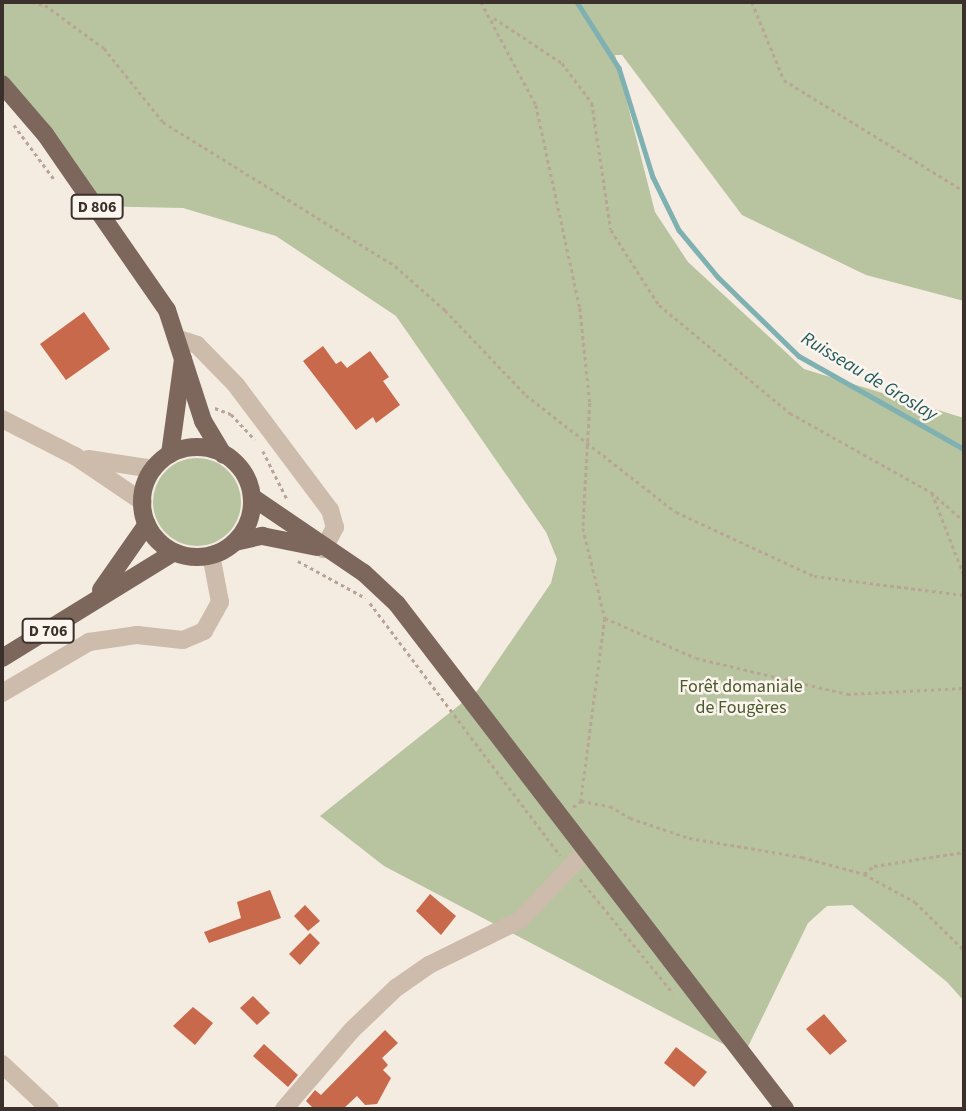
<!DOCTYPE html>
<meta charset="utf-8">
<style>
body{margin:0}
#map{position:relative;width:966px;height:1111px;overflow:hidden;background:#f4ebe1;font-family:"Source Sans 3",sans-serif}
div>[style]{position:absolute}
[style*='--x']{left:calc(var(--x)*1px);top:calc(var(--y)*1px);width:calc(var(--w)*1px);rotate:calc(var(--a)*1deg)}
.green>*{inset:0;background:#b8c4a0}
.round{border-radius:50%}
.stream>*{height:4.5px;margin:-2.25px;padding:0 2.25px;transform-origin:2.25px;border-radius:2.25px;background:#7fb0b2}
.building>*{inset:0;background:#c8694b}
.path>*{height:2.5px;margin-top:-1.25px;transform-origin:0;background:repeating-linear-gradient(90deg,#b9a596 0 3.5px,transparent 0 7px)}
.minor>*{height:18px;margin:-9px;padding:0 9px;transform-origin:9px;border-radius:9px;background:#cdbbac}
.major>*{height:18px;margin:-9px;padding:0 9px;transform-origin:9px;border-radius:9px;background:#7d675c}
.major>.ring{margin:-9px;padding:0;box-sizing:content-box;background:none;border:18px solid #7d675c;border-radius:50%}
span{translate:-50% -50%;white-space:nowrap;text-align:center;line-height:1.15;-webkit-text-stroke:5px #fbf5ee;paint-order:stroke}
.shield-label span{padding:2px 5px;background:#fbf5ee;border:2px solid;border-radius:5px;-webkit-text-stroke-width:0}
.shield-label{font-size:16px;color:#3b302b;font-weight:700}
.park-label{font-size:18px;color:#4a5a2e}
.water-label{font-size:19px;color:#1f5a5e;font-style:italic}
.frame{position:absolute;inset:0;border:4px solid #3b302b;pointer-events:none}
</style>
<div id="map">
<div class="green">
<i style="clip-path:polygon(2px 2px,964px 2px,964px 301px,866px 275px,742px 215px,622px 55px,615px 55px,655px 212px,688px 262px,804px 369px,964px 418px,964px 1001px,947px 982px,852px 905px,827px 906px,808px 923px,744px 1055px,384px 866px,320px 816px,477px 691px,551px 583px,557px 559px,546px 532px,396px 316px,276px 236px,183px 208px,90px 206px,2px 81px)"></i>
<i class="round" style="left:153px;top:458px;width:88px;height:88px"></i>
</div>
<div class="stream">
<i style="--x:577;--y:2;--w:78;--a:57.5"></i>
<i style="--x:619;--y:68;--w:114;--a:72.7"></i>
<i style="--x:653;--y:177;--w:59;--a:63.9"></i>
<i style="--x:679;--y:230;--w:61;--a:50.3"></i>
<i style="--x:718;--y:277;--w:113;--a:44.3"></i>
<i style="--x:799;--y:356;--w:189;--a:29.4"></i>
</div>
<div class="building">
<i style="clip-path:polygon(84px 312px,110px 349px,66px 380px,40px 344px)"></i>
<i style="clip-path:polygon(323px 346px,336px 364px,341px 361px,347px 368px,370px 351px,389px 377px,383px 381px,400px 405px,376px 423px,373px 417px,356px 430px,303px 361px)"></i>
<i style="clip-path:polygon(270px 890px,281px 918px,209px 943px,204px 932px,241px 918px,237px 902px)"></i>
<i style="clip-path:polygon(430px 894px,456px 916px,441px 935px,416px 911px)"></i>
<i style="clip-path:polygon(305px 905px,320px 921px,308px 931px,294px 916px)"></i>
<i style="clip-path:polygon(310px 933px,320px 943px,300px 965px,289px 954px)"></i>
<i style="clip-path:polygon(253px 996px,270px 1013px,257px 1025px,240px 1008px)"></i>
<i style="clip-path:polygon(193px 1007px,213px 1023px,195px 1045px,173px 1026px)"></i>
<i style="clip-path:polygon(824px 1014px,847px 1041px,830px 1055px,806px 1029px)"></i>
<i style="clip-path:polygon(385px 1030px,398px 1043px,382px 1058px,388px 1065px,383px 1070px,391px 1078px,377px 1104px,365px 1105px,357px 1096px,343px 1109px,314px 1109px,306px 1101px,315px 1090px,321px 1095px)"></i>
<i style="clip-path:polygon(264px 1044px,298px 1075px,288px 1087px,253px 1056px)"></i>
<i style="clip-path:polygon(676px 1047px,707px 1072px,694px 1087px,664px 1063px)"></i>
</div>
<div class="path">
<i style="--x:32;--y:2;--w:13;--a:13"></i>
<i style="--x:45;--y:5;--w:73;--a:36.1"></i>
<i style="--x:104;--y:48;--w:95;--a:51.4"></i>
<i style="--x:163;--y:122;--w:273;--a:31.8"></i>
<i style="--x:395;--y:266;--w:67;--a:41.3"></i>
<i style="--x:445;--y:310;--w:117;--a:46.4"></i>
<i style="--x:526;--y:395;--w:190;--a:38"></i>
<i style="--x:676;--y:512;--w:152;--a:24.9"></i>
<i style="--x:814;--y:576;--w:151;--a:7.2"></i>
<i style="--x:481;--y:2;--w:117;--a:61.9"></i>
<i style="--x:536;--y:105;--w:208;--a:77.8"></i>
<i style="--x:580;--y:308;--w:96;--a:84"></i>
<i style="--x:590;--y:403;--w:125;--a:93.2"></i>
<i style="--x:583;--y:528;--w:93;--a:76.3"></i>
<i style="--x:605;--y:618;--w:185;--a:97.5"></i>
<i style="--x:752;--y:2;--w:84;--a:67.7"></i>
<i style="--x:784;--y:80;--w:211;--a:31.7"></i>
<i style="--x:494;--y:18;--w:82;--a:33.5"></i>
<i style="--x:562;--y:63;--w:50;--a:53.1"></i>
<i style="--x:592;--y:103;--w:128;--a:81.5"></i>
<i style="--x:611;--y:230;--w:89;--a:57.4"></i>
<i style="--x:659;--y:305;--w:170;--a:39.5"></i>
<i style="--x:790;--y:413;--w:162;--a:29.3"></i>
<i style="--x:931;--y:492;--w:44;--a:41.3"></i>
<i style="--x:14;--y:125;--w:67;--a:53.5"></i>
<i style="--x:215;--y:408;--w:17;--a:21"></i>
<i style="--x:231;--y:414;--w:35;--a:47"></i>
<i style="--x:263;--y:451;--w:56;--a:63.4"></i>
<i style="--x:932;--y:493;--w:88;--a:68.7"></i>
<i style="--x:298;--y:561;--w:77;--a:28.6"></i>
<i style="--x:370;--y:603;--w:316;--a:53"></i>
<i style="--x:605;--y:618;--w:99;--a:23.7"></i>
<i style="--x:696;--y:658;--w:155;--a:13.4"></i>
<i style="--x:847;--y:694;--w:117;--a:-2.9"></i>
<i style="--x:573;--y:807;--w:10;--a:-37"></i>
<i style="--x:581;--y:801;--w:29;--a:10"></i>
<i style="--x:610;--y:806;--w:23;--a:31"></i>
<i style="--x:630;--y:818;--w:62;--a:18.7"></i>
<i style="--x:689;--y:838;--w:115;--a:9.5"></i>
<i style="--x:802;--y:857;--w:64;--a:15.3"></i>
<i style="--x:864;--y:874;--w:13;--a:-39"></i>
<i style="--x:874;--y:866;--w:91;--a:-8.8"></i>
<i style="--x:864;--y:874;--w:58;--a:28.8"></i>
<i style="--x:915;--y:902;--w:69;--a:44.4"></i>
<i style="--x:580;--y:879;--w:147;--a:50.8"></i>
</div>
<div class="minor">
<i style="--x:179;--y:339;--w:19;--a:18"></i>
<i style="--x:197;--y:345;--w:56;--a:45.7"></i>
<i style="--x:236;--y:385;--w:156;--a:53.1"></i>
<i style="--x:330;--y:510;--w:18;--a:74"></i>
<i style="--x:335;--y:527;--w:25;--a:117"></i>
<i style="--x:2;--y:419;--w:82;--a:26.9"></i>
<i style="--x:75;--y:456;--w:82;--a:34.1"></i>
<i style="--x:88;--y:459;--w:66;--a:8.7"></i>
<i style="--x:2;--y:693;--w:101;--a:-30.4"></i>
<i style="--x:89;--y:642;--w:49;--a:-8.3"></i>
<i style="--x:137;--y:635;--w:46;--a:6.2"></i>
<i style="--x:183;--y:640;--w:23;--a:-23"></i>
<i style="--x:204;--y:631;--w:33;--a:-61"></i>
<i style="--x:220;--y:602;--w:48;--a:-100.8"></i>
<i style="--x:2;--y:1064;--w:66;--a:43.2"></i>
<i style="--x:284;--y:1109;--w:104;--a:-49.3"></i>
<i style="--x:352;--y:1030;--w:61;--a:-43.7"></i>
<i style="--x:396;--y:988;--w:40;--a:-34.9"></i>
<i style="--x:429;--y:965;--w:102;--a:-26.3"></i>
<i style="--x:520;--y:920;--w:97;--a:-46.3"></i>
</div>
<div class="major">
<i style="--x:2;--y:84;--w:66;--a:49.3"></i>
<i style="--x:45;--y:134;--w:214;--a:55.3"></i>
<i style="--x:167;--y:310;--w:117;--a:72"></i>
<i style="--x:203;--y:421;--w:39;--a:59"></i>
<i class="ring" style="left:142px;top:447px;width:92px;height:92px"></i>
<i style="--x:170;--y:454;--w:96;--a:-82.2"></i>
<i style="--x:252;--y:497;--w:135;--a:34.2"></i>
<i style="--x:364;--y:573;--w:45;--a:43.2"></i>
<i style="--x:397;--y:604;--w:637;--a:52.46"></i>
<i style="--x:235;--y:542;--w:28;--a:-13"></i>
<i style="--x:262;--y:536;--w:56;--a:11.3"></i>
<i style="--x:101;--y:590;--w:80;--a:-55.1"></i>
<i style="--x:2;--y:658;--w:202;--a:-31.6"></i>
</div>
<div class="shield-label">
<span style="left:97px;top:207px">D 806</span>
<span style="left:48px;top:631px">D 706</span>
</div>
<div class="park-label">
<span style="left:741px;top:698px">Forêt domaniale<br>de Fougères</span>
</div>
<div class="water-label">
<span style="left:869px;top:377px;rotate:31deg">Ruisseau de Groslay</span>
</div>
<div class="frame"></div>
</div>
